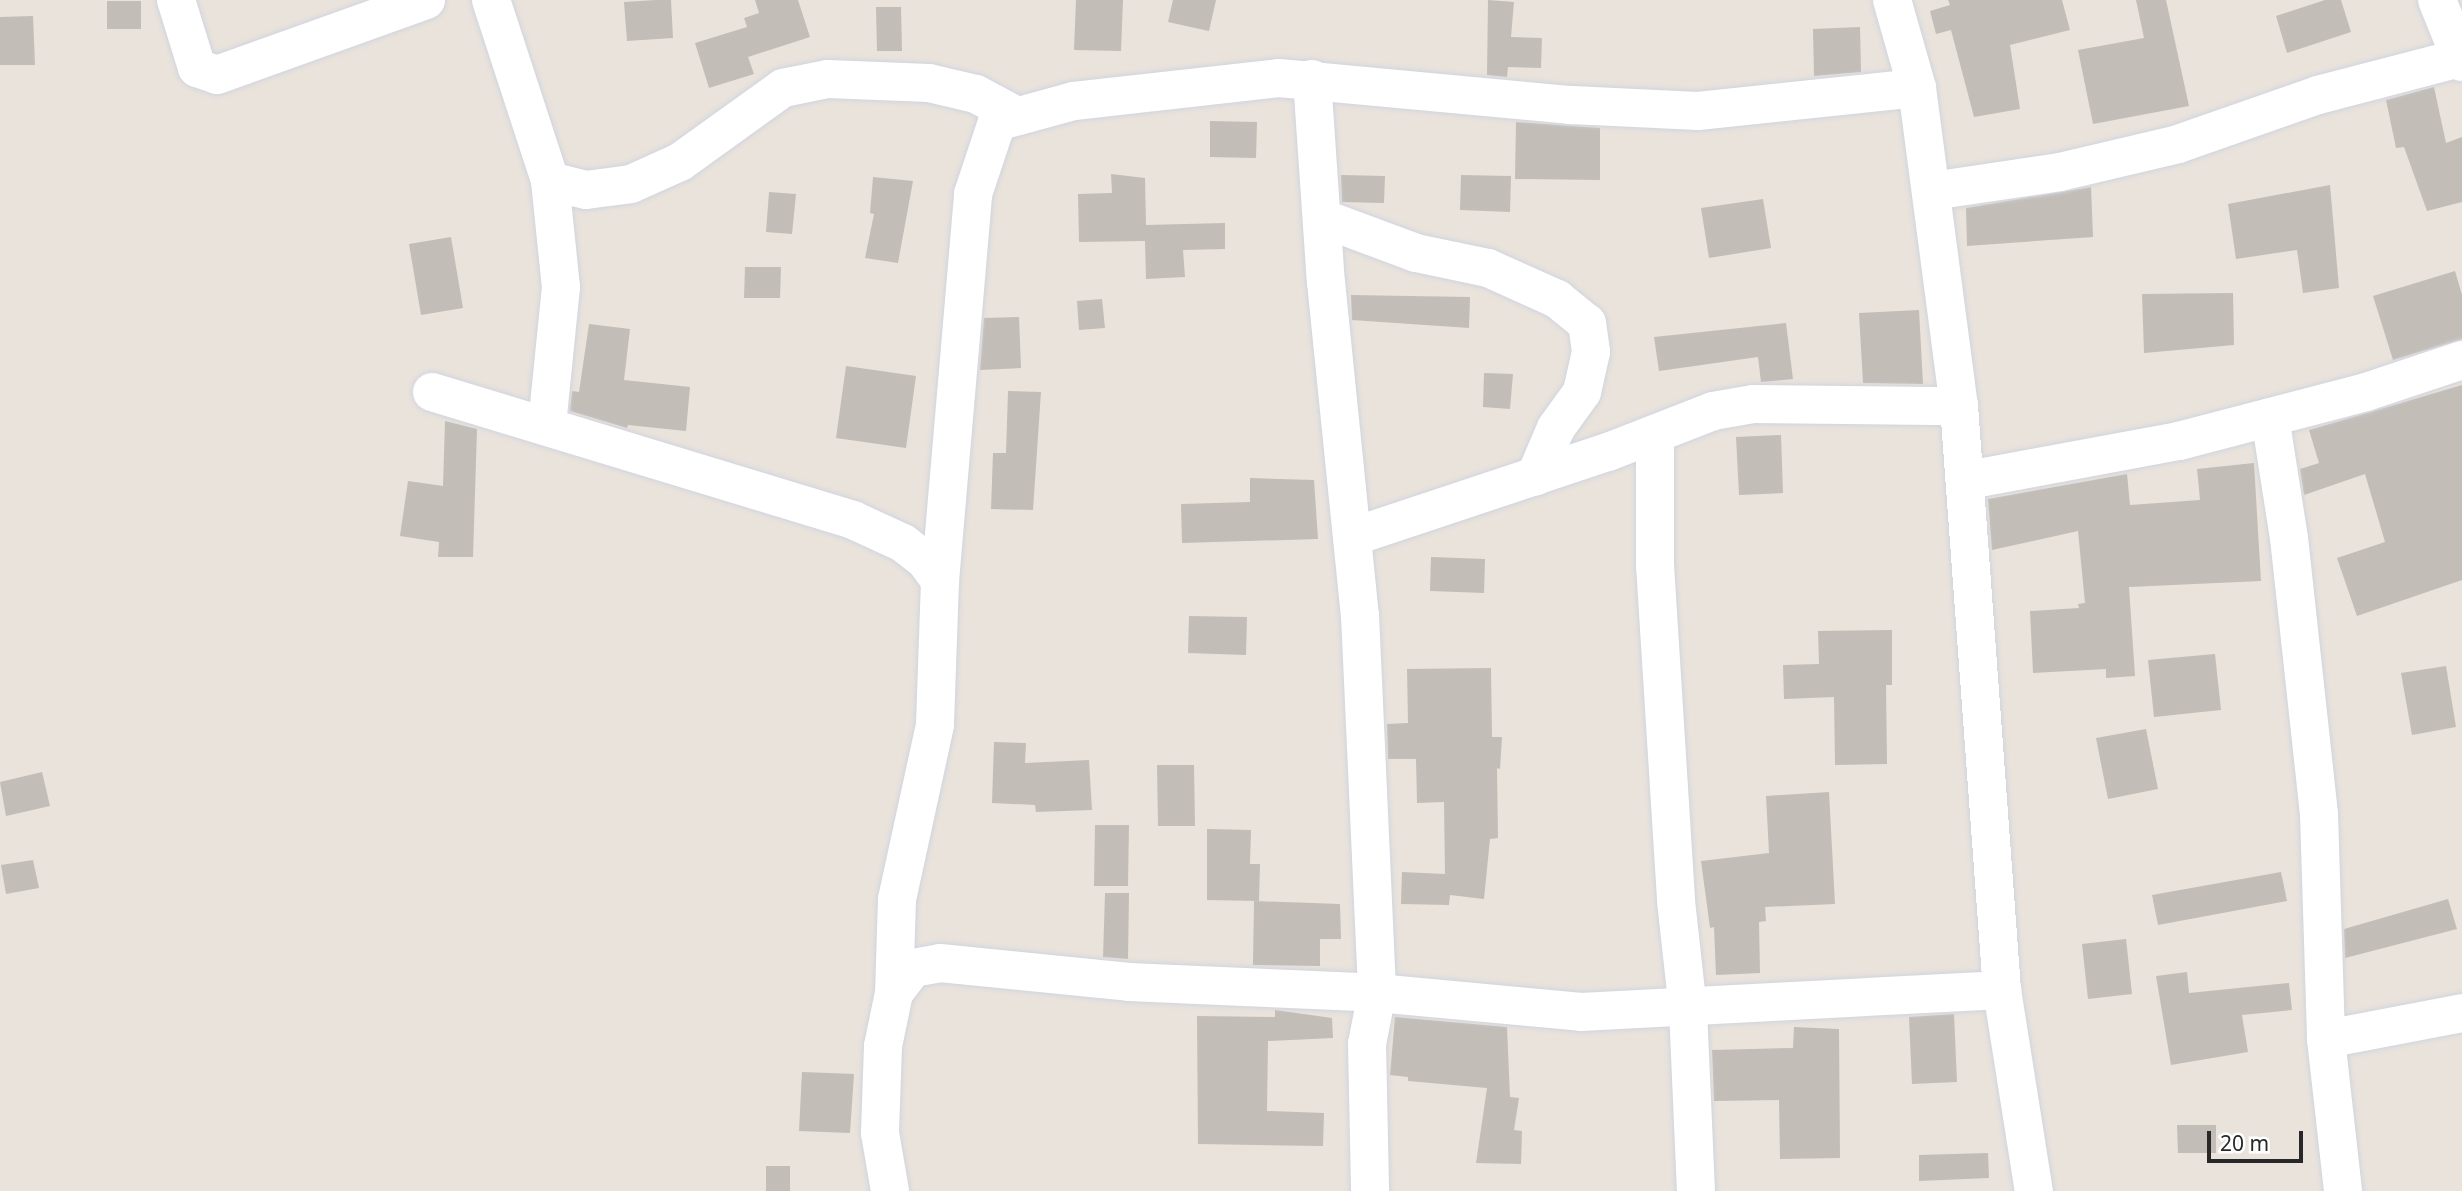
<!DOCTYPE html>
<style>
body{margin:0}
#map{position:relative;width:2462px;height:1191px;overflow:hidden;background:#e9e3db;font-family:"Noto Sans",sans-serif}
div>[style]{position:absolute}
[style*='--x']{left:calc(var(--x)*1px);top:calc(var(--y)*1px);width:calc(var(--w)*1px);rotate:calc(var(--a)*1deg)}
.building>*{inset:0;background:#c2bdb7}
.roads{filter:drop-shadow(0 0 2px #d1d4e0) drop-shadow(0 0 2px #d1d4e0)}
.minor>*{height:38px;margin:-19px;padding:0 19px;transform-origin:19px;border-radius:19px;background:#fff}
span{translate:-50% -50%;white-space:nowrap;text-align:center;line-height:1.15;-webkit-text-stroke:6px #fff;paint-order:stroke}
.scale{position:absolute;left:2207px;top:1131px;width:96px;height:32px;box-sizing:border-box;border:4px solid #282828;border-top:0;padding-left:9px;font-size:21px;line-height:24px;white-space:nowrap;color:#282828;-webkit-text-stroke:5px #fff;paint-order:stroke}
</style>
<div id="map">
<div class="building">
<i style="clip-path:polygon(656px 0,671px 0,673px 38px,627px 41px,624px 2px)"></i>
<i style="clip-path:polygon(755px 0,798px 0,810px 37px,748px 57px,754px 74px,709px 88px,695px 43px,747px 27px,744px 18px,759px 13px)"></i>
<i style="clip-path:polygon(1076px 0,1123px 0,1121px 51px,1074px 50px)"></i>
<i style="clip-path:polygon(1173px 0,1216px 0,1209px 31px,1168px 22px)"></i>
<i style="clip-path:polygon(1488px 0,1514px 2px,1511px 37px,1542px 38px,1541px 68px,1508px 67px,1507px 77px,1487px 75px)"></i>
<i style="clip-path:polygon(1948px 0,2062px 0,2070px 30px,2010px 45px,2020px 109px,1974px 117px,1951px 30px,1936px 34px,1930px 11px,1950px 5px)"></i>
<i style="clip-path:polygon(2136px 0,2166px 0,2189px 106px,2093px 124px,2078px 50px,2144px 38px)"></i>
<i style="clip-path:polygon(2325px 0,2341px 0,2351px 32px,2287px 53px,2276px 16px)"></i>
<i style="clip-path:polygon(107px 1px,141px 1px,141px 29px,107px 29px)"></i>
<i style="clip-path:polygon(876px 7px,901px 7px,902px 51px,877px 51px)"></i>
<i style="clip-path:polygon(33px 16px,35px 65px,0 65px,0 17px)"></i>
<i style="clip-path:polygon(1860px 27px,1861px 72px,1814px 76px,1813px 29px)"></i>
<i style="clip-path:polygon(2434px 87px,2446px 143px,2462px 137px,2462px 202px,2427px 211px,2404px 147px,2396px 148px,2386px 100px)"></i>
<i style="clip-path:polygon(1210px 121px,1257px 122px,1256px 158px,1210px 157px)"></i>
<i style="clip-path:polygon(1516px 122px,1600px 128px,1600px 180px,1515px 179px)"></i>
<i style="clip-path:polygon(1111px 174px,1145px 178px,1146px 225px,1225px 223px,1225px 249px,1183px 250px,1185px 277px,1146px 279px,1145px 241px,1079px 242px,1078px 194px,1112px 193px)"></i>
<i style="clip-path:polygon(1341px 175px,1385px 176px,1384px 203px,1342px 202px)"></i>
<i style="clip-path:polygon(1461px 175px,1511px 176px,1510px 212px,1460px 210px)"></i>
<i style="clip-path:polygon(873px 177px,913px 181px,898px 263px,865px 258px,874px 214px,870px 213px)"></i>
<i style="clip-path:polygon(2330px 185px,2339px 288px,2303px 293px,2297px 250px,2236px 259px,2228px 204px)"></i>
<i style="clip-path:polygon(2091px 187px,2093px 237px,1967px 246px,1966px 208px)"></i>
<i style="clip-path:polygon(769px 192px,796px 194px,792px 234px,766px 232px)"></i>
<i style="clip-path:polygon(1763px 199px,1771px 248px,1709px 258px,1701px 208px)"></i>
<i style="clip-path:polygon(451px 237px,463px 308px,421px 315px,409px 244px)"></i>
<i style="clip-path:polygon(745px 267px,781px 267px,780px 298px,744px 298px)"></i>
<i style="clip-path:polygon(2455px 271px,2462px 295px,2462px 339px,2393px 360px,2373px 296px)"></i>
<i style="clip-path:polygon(2233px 293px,2234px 345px,2144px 353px,2142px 294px)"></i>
<i style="clip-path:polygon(1351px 295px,1470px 297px,1469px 328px,1352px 320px)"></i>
<i style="clip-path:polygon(1102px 299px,1105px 328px,1079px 330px,1077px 301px)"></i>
<i style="clip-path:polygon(1919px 310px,1923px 384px,1863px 383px,1859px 313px)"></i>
<i style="clip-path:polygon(1019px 317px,1021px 368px,980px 370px,984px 318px)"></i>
<i style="clip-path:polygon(1786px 323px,1793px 379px,1761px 382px,1758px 357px,1659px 371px,1654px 337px)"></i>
<i style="clip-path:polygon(589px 324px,630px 329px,624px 380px,690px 387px,686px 431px,628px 425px,627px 428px,570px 411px,572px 391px,579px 392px)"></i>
<i style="clip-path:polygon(846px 366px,916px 376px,906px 448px,836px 438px)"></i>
<i style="clip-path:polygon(1484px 373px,1513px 374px,1510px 409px,1483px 407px)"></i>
<i style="clip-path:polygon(2462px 385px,2462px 580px,2357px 616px,2337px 558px,2385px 542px,2365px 474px,2304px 495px,2300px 469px,2319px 463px,2309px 430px)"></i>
<i style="clip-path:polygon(1008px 391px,1041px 392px,1033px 510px,991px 509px,993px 453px,1006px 453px)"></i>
<i style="clip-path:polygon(445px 421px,477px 429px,473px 557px,438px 557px,439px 542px,400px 536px,408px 481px,443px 486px)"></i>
<i style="clip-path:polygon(1781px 435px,1783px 493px,1739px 495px,1736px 437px)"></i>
<i style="clip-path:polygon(2254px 463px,2261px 581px,2129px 587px,2135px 676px,2106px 678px,2106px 669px,2033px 673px,2030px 611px,2079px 608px,2078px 604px,2085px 603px,2078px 531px,1992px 550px,1988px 499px,2127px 474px,2130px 505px,2200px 500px,2197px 469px)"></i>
<i style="clip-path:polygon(1250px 478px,1314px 480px,1318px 539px,1182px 543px,1181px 504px,1250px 502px)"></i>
<i style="clip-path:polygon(1431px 557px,1485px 559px,1484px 593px,1430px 591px)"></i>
<i style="clip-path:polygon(1189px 616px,1247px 617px,1246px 655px,1188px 653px)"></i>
<i style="clip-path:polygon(1892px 630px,1892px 685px,1886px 685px,1887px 764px,1835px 765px,1834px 697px,1784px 699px,1783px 665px,1819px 664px,1818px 631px)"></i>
<i style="clip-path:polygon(2215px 654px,2221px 710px,2154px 717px,2148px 660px)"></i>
<i style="clip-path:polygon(2446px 666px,2456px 727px,2412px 735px,2401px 673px)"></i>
<i style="clip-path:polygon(1491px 668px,1492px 737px,1502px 737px,1500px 769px,1497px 768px,1498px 838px,1490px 839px,1484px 899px,1450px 895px,1449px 905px,1401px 904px,1402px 872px,1445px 874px,1444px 802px,1417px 803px,1416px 759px,1388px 759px,1387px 724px,1408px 723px,1407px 669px)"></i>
<i style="clip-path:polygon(2146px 729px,2158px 789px,2108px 799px,2096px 738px)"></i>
<i style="clip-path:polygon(994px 742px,1026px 743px,1025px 763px,1089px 760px,1092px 810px,1036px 812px,1035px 805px,992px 803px)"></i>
<i style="clip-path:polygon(1157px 765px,1194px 765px,1195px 826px,1158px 826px)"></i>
<i style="clip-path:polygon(42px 772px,50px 806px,6px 816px,0 782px)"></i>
<i style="clip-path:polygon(1829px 792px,1835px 904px,1765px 907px,1766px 921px,1759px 922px,1760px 973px,1716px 975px,1714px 927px,1710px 928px,1701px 861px,1769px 853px,1766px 796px)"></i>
<i style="clip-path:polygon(1095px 825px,1129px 825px,1128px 886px,1094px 886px)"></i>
<i style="clip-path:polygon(1207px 829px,1251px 830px,1250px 864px,1260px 864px,1259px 901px,1207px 900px)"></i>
<i style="clip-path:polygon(33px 860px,39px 888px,6px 894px,1px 865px)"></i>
<i style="clip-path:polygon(2281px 872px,2287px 901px,2158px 925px,2152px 895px)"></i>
<i style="clip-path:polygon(1105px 893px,1129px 893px,1128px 959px,1103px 957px)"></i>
<i style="clip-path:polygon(2448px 899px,2457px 929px,2345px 958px,2344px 929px)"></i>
<i style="clip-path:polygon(1254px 901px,1340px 904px,1341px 939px,1320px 939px,1320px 966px,1253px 965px)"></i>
<i style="clip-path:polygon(2126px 939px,2132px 994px,2088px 999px,2082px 944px)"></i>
<i style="clip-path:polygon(2187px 972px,2189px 993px,2289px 983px,2292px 1010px,2242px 1015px,2248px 1052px,2171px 1065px,2156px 976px)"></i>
<i style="clip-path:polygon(1275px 1010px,1332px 1018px,1333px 1038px,1268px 1041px,1267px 1111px,1324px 1113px,1323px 1146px,1198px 1144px,1197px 1016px,1275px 1017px)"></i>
<i style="clip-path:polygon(1954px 1014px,1957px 1082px,1912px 1084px,1909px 1017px)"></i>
<i style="clip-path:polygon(1395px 1017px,1507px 1027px,1510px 1097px,1519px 1098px,1514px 1130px,1522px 1131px,1521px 1164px,1476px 1163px,1487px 1088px,1408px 1081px,1408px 1077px,1390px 1075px)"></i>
<i style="clip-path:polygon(1794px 1027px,1839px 1029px,1840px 1158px,1780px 1159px,1779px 1100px,1714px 1101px,1712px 1050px,1793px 1048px)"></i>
<i style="clip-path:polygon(802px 1072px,854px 1074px,850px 1133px,799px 1131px)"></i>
<i style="clip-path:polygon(2177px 1125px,2216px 1125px,2216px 1153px,2178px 1153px)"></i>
<i style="clip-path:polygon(1988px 1153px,1989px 1178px,1919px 1181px,1919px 1155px)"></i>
<i style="clip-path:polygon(766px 1166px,790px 1166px,790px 1191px,766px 1191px)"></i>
</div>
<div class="roads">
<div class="minor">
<i style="--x:176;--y:0;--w:71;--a:72.8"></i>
<i style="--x:197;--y:68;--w:21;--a:19"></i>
<i style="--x:217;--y:75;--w:222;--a:-19.7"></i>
<i style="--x:491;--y:0;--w:190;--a:71.9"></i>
<i style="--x:550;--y:181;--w:107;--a:84.1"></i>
<i style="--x:561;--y:287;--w:139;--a:95.8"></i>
<i style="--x:1892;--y:0;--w:91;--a:74.1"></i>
<i style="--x:1917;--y:88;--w:321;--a:82.5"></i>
<i style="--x:1959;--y:406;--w:586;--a:85.79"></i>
<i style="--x:2002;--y:990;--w:204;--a:81"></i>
<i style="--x:2437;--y:0;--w:67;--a:68"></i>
<i style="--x:1312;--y:79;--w:203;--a:86.1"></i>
<i style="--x:1326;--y:282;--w:335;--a:84.2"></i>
<i style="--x:1360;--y:615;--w:378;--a:87.4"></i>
<i style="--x:1377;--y:993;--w:52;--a:101.1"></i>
<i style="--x:1367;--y:1044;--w:147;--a:88.8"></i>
<i style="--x:550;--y:181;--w:37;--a:14"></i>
<i style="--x:586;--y:190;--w:45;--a:-7.6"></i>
<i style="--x:631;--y:184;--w:54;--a:-24.2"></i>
<i style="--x:680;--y:162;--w:127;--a:-35.7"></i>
<i style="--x:783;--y:88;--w:46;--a:-11.3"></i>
<i style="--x:828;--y:79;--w:101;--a:2.3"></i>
<i style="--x:929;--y:83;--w:48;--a:13.2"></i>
<i style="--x:976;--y:94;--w:47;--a:28.2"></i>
<i style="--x:1932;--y:191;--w:129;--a:-8.4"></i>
<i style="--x:2060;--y:172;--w:121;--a:-13.3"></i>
<i style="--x:2178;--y:144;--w:148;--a:-19.3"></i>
<i style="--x:2318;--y:95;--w:147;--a:-14.6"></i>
<i style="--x:1322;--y:218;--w:100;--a:20.4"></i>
<i style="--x:1416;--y:253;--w:74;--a:11.8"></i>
<i style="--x:1488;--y:268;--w:76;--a:24.2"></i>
<i style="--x:1557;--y:299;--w:38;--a:39"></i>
<i style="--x:1587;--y:323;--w:29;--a:82"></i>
<i style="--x:1591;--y:352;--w:41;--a:102.7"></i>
<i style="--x:1582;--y:392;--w:44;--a:125.8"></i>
<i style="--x:1556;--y:428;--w:53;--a:113.2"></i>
<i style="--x:432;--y:392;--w:440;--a:16.9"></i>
<i style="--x:853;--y:520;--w:55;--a:24.7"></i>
<i style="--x:903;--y:543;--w:28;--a:38"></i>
<i style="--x:925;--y:560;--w:26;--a:54"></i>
<i style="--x:940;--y:581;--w:144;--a:92"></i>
<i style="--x:935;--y:725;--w:178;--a:102.3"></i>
<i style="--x:897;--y:899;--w:94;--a:91.8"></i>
<i style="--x:894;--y:993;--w:54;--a:101.7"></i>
<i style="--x:883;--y:1046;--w:87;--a:92"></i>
<i style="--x:880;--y:1133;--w:59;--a:80.2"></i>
<i style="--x:2270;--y:417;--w:122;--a:81.1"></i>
<i style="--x:2289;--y:538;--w:278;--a:83.8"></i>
<i style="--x:2319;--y:814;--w:225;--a:88.2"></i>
<i style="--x:2326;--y:1039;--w:153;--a:83.6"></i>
<i style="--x:1655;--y:434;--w:131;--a:90"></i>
<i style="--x:1655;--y:565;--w:337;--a:86.4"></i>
<i style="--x:1676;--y:901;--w:109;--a:83.7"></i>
<i style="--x:1688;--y:1009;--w:182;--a:87.5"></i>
<i style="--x:1968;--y:480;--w:215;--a:-10.5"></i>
<i style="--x:2179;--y:441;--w:193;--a:-14.7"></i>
<i style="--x:2366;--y:392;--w:101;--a:-18.4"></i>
<i style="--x:1352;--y:537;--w:270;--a:-18.4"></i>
<i style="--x:1608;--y:452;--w:113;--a:-21.3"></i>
<i style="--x:1713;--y:411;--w:41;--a:-9.9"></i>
<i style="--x:1753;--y:404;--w:206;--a:0.6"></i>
<i style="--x:940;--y:581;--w:388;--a:-85.1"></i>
<i style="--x:973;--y:194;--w:76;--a:-71.6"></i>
<i style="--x:997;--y:122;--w:80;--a:-15.3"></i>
<i style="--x:1074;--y:101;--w:206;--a:-6.4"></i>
<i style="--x:1279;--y:78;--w:294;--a:5.3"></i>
<i style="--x:1572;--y:105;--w:126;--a:2.7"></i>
<i style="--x:1698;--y:111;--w:220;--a:-6"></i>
<i style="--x:894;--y:993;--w:31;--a:-53"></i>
<i style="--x:913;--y:968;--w:27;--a:-10"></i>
<i style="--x:940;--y:963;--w:190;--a:5.7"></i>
<i style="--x:1129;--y:982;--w:248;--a:2.5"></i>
<i style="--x:1377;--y:993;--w:205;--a:5.3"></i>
<i style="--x:1581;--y:1012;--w:422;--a:-3"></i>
<i style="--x:2326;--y:1039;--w:138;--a:-10.8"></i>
</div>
</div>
<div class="scale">20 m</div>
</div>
